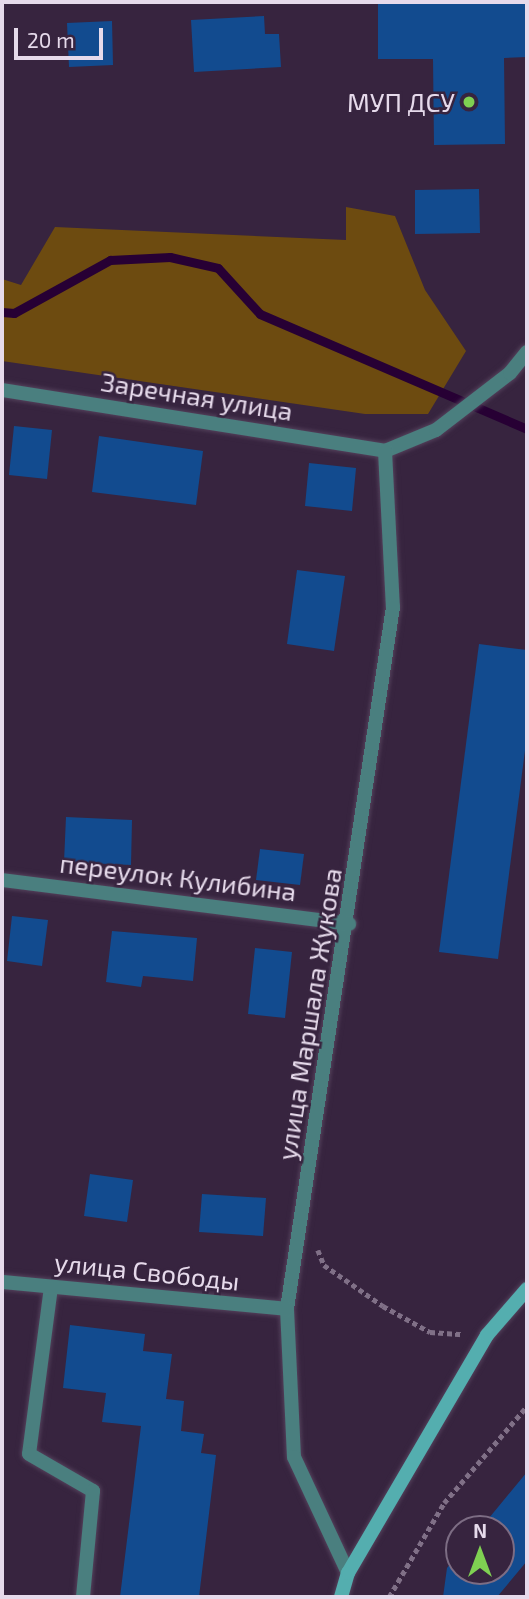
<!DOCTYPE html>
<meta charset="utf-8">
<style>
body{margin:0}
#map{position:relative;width:529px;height:1599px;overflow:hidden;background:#37243f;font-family:"Exo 2",sans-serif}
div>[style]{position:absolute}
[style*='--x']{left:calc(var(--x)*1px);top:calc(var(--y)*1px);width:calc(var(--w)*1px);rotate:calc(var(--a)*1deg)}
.green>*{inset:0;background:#6d4b10}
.stream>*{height:9px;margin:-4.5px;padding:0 4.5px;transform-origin:4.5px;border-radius:4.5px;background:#270034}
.building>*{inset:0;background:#124b8f}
.path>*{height:4.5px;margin-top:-2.25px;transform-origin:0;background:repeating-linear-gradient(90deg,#807087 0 5px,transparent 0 8.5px)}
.roads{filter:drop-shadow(0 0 2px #53415b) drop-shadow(0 0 2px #53415b)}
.lane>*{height:14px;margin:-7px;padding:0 7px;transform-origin:7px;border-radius:7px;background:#4a7f7f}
.street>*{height:14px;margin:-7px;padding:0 7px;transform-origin:7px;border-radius:7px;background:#4a7f7f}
.secondary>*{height:14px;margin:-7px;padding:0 7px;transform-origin:7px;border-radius:7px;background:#54aeaf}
.dots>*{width:19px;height:19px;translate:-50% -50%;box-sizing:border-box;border:4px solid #37243f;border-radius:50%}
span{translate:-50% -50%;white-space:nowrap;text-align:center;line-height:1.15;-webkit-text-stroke:5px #37243f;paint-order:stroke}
.poi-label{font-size:26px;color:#e6daeb}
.right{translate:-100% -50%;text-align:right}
.street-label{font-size:26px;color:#e6daeb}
.frame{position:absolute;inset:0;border:4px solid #e6daeb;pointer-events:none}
.north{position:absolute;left:445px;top:1515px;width:70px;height:70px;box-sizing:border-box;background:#37243f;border:2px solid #7d6d84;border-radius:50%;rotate:0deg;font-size:19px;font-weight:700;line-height:28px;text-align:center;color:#e6daeb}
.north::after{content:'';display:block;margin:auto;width:24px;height:32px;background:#7fd052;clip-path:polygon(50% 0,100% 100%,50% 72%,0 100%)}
.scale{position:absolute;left:14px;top:28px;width:89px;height:32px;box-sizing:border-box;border:4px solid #e6daeb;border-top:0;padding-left:9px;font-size:21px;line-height:24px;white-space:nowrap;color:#e6daeb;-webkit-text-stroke:5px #37243f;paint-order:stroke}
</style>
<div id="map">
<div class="green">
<i style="clip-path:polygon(346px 207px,395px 216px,425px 290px,466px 351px,428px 414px,365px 414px,2px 361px,2px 279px,21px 285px,55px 227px,346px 240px)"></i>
</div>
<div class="stream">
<i style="--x:2;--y:312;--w:12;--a:5"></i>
<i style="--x:14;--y:313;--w:110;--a:-28.9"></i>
<i style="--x:110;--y:260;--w:60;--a:-2.9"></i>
<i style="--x:170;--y:257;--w:49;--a:12.9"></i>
<i style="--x:218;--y:268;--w:62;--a:47.6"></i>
<i style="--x:260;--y:314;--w:291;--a:23.3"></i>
</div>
<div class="building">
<i style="clip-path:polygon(378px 2px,527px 2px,527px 57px,504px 58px,505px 144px,434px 145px,433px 59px,378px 59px)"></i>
<i style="clip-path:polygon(264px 16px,265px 34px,279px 34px,281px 67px,194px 72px,191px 20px)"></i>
<i style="clip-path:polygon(112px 21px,113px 65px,69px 67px,67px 23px)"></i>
<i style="clip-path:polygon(479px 189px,480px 233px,415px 234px,415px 190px)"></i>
<i style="clip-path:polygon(14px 426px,52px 430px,47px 479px,9px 475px)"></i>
<i style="clip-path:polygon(99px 436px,203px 451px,196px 505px,92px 492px)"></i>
<i style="clip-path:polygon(309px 463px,356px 468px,352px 511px,305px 506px)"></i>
<i style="clip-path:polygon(297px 570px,345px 576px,334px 651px,287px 644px)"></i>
<i style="clip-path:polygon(479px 644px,527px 650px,527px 735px,498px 959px,439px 952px)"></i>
<i style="clip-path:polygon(66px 817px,132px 820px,131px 865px,64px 862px)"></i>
<i style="clip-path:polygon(260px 849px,304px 854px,300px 885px,256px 880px)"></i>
<i style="clip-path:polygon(12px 916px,48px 920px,42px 966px,7px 961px)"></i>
<i style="clip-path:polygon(112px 931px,197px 938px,193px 981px,143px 976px,141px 987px,106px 982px)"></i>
<i style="clip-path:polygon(255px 948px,292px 952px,285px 1018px,248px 1014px)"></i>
<i style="clip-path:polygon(90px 1174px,133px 1180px,127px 1222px,84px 1216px)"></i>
<i style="clip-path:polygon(202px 1194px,266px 1198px,263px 1236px,199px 1232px)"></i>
<i style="clip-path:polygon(70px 1325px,145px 1334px,143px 1351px,172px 1354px,166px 1399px,184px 1401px,181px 1431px,204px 1434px,201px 1453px,216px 1455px,199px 1597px,120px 1597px,141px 1426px,102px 1422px,106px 1393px,63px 1388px)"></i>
<i style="clip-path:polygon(527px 1472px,527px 1561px,497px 1597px,443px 1597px,447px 1568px,459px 1553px,459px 1571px,501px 1571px,501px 1529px,480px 1529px)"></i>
</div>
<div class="path">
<i style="--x:318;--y:1250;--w:16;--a:68"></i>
<i style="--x:324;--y:1265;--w:72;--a:34.8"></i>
<i style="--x:383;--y:1306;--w:54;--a:29"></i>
<i style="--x:430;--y:1332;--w:32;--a:4"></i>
<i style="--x:389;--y:1597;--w:109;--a:-59.7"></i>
<i style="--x:444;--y:1503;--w:128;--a:-49.4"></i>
</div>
<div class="roads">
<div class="lane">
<i style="--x:385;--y:451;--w:55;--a:-22.4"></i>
<i style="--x:436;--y:430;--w:93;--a:-37.6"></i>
<i style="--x:510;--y:373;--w:27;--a:-51"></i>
<i style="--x:51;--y:1287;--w:168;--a:97.5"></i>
<i style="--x:29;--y:1454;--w:74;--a:30"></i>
<i style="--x:93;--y:1491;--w:106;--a:95.4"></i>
</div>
<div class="street">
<i style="--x:2;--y:390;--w:388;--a:9"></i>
<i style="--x:385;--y:451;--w:156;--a:87.1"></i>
<i style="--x:393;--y:607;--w:710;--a:98.59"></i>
<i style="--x:287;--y:1309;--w:148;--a:87.3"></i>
<i style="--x:294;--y:1457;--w:128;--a:65"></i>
<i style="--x:2;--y:880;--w:350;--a:7.2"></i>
<i style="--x:2;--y:1282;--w:286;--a:5.4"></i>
</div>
<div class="secondary">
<i style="--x:341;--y:1597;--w:25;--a:-74"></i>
<i style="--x:348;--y:1573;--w:276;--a:-59.7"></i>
<i style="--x:487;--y:1335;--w:61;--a:-49"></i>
</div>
</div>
<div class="dots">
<i style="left:469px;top:102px;background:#7fd052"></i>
</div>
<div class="poi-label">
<span class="right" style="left:455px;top:102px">МУП ДСУ</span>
</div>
<div class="street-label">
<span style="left:197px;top:396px;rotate:9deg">Заречная улица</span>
<span style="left:178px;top:877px;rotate:7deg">переулок Кулибина</span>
<span style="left:309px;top:1014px;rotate:-81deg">улица Маршала Жукова</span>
<span style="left:147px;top:1271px;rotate:6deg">улица Свободы</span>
</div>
<div class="frame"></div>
<div class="north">N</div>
<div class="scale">20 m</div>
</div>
